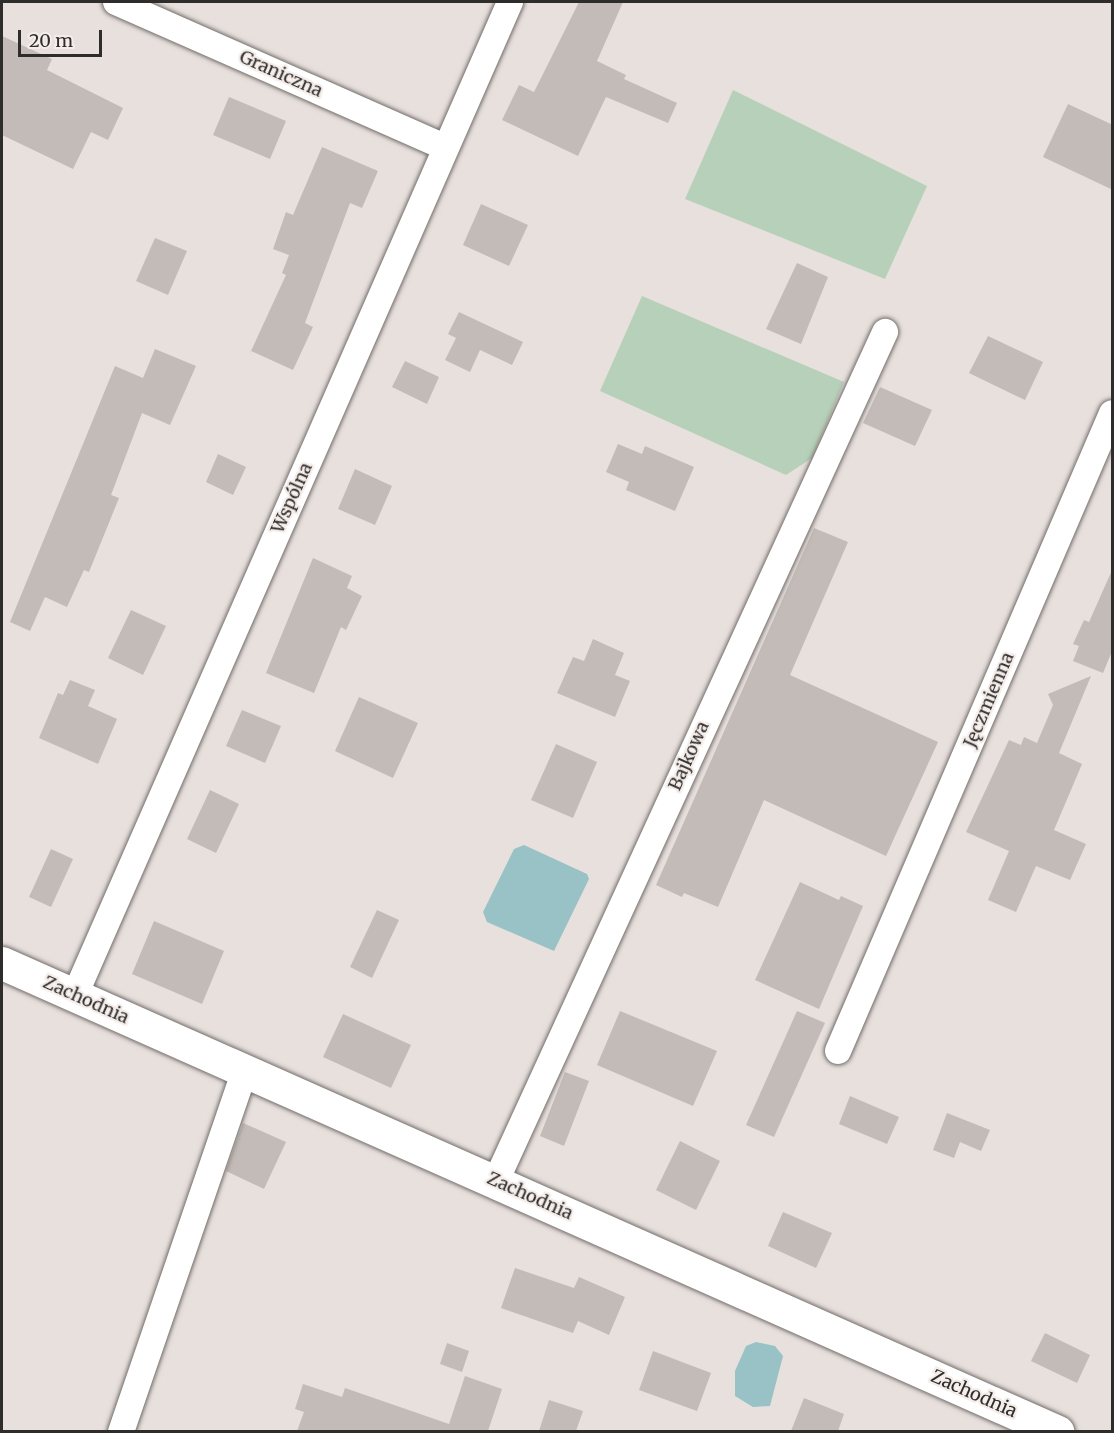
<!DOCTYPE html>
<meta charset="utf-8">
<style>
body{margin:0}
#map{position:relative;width:1114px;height:1433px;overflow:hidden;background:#e7e0dd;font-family:Merriweather,serif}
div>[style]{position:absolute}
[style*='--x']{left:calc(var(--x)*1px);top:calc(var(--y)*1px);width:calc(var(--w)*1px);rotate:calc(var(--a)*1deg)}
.green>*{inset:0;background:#b7d0b9}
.water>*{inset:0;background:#98c2c5}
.building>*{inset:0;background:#c2bbb8}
.roads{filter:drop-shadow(0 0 2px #736d6a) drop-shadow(0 0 2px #736d6a)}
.minor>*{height:26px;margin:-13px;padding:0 13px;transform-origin:13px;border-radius:13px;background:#fff}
.tertiary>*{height:33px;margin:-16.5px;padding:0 16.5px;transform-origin:16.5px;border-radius:16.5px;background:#fff}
span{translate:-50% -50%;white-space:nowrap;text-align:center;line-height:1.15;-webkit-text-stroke:4.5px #f4edea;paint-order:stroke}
.street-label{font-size:18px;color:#2f2d2c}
.frame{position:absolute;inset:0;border:3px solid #2f2d2c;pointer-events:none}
.scale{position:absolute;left:18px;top:30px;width:84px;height:27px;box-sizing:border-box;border:3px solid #2f2d2c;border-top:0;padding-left:8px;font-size:18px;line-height:21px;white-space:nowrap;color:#2f2d2c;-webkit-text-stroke:4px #f4edea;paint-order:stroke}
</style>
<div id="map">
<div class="green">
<i style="clip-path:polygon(733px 90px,927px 186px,885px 279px,685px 199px)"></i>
<i style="clip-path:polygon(642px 296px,844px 382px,812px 458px,786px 475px,600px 391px)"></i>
</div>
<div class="water">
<i style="clip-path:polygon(524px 845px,587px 874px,589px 879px,554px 951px,487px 922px,483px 912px,514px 849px)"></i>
<i style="clip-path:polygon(756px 1342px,775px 1346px,783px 1356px,770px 1406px,753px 1407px,735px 1396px,735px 1371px,746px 1346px)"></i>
</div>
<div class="building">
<i style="clip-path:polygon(579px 2px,623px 2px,597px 61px,626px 75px,624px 79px,677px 103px,668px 123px,606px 97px,578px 156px,502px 120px,519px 85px,534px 92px)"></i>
<i style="clip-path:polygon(2px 36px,52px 59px,47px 70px,123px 108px,108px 140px,91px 132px,73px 169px,2px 135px)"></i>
<i style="clip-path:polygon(229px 97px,286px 121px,270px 159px,213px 135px)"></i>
<i style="clip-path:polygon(1068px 104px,1113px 125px,1113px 190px,1043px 157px)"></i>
<i style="clip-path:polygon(322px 147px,378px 171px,362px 208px,350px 203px,305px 323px,313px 327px,293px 370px,251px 351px,286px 275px,282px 273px,289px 255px,273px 249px,286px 212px,293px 215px)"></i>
<i style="clip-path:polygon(481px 204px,528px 225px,509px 266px,463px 245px)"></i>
<i style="clip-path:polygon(155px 238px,187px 251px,168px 295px,136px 281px)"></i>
<i style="clip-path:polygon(797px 263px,828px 277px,801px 344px,766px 329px)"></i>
<i style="clip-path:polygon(459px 312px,523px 342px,512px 365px,480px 350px,470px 372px,445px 360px,456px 338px,448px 334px)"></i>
<i style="clip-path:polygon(988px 336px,1043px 362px,1025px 400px,969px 373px)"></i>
<i style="clip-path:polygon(155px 349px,196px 366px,170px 425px,142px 413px,111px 495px,119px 498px,89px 572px,84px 570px,67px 607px,45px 597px,30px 631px,10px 622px,115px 366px,143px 378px)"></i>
<i style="clip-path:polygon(405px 361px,439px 377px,427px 404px,392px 387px)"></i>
<i style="clip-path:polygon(880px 387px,932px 410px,915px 446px,863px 423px)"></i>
<i style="clip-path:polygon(618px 444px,642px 454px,645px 446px,694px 467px,675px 511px,626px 490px,629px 482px,606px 472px)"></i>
<i style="clip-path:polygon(218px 454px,246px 467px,233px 495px,206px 482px)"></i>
<i style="clip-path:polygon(355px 469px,392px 486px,375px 525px,338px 509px)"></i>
<i style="clip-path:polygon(814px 528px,848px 542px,790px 675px,938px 742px,886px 856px,764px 800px,718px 907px,684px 893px,682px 897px,656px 885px)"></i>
<i style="clip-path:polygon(313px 558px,352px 576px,347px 588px,362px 596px,346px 630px,341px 627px,314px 693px,266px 673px)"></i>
<i style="clip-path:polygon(1113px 568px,1113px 649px,1103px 673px,1073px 661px,1079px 646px,1073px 644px,1084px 620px,1089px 622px)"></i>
<i style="clip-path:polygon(131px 610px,166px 626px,143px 675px,108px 658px)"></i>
<i style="clip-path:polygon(593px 639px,624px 653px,615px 675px,630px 681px,615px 717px,557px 693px,573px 657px,584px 661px)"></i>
<i style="clip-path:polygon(1091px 676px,1059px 753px,1082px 764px,1054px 830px,1086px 844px,1070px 880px,1036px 866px,1016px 912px,988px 900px,1009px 851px,966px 832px,1009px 740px,1021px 745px,1024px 737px,1037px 743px,1053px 705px,1048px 694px)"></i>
<i style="clip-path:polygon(70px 680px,95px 690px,88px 706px,117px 719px,98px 764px,39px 738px,58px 693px,63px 695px)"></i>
<i style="clip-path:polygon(359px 697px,418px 723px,393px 778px,335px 751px)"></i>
<i style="clip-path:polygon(242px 710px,281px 726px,265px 763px,226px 746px)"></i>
<i style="clip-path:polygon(556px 744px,597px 762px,573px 818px,531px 800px)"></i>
<i style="clip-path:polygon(210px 790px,239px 804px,216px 853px,187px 839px)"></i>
<i style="clip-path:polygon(51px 849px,73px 859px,51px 907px,29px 897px)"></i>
<i style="clip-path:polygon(800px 882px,839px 900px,841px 896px,863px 906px,819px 1009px,755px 980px)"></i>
<i style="clip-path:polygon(377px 910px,399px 920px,372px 978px,350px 967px)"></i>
<i style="clip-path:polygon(154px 921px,224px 951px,202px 1004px,132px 974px)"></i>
<i style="clip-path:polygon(620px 1011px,717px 1051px,693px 1106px,597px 1065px)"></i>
<i style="clip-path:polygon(797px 1011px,825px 1023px,774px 1137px,746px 1125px)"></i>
<i style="clip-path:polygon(343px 1014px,411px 1045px,391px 1088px,323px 1057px)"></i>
<i style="clip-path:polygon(565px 1072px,589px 1081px,564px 1146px,540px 1136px)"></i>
<i style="clip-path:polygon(850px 1096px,899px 1117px,887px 1144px,839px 1124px)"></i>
<i style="clip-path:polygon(947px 1113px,990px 1130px,981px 1151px,960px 1142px,954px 1158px,933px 1150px)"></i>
<i style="clip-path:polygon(243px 1123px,286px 1142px,264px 1189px,226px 1171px)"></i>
<i style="clip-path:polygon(680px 1141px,720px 1161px,696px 1210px,656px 1190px)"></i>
<i style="clip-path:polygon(783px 1212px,832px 1233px,816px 1268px,768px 1246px)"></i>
<i style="clip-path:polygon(515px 1268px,574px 1288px,579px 1277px,625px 1297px,609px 1335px,578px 1321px,573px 1333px,501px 1308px)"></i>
<i style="clip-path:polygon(1045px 1333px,1090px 1355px,1077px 1383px,1031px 1361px)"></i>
<i style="clip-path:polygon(447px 1343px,469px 1351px,462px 1372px,440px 1364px)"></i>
<i style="clip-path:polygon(653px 1351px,711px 1373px,697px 1411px,639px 1390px)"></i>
<i style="clip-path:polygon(465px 1376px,502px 1389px,488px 1431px,297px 1431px,304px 1412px,295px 1409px,303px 1384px,342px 1397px,345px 1388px,449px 1424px)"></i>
<i style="clip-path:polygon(804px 1398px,844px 1414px,838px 1431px,791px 1431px)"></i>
<i style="clip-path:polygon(549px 1400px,583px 1411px,576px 1431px,539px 1431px)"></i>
</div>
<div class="roads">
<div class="minor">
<i style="--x:116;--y:2;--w:360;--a:23.8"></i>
<i style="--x:75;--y:995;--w:1084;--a:-66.34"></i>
<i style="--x:838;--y:1051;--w:694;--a:-66.76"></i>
<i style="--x:496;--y:1181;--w:934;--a:-65.38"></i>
<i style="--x:121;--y:1432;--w:383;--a:-71.1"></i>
</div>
<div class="tertiary">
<i style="--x:2;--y:963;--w:1155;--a:23.95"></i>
</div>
</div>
<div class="street-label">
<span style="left:281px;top:74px;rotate:24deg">Graniczna</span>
<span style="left:292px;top:498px;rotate:-66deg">Wspólna</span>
<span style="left:989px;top:700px;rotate:-67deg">Jęczmienna</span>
<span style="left:689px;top:756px;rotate:-66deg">Bajkowa</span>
<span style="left:86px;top:1000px;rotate:24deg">Zachodnia</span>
<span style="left:530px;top:1196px;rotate:24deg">Zachodnia</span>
<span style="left:974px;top:1394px;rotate:24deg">Zachodnia</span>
</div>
<div class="frame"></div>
<div class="scale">20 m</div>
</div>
